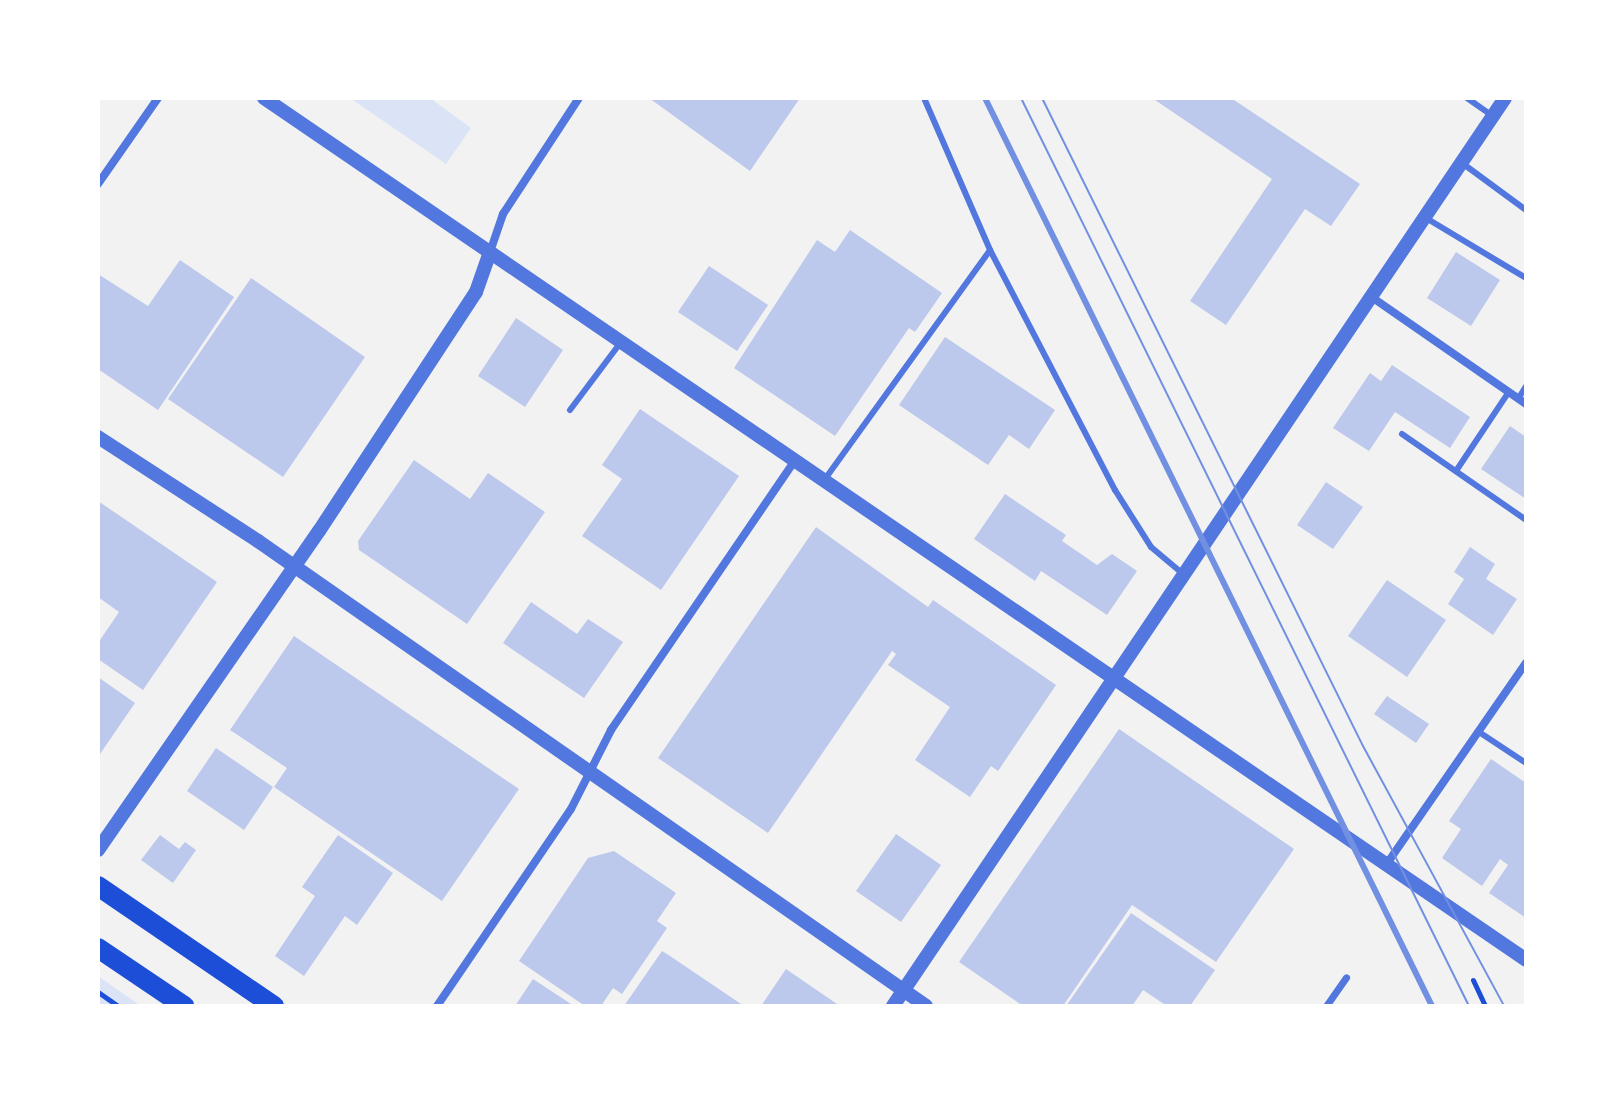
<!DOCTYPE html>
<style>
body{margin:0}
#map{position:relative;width:1624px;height:1104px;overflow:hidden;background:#f2f2f2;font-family:"IBM Plex Serif",serif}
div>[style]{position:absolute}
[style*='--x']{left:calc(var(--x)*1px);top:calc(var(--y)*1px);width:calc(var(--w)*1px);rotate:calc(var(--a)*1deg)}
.green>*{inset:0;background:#dbe4f7}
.building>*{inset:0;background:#bdc9ec}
.path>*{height:5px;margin:-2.5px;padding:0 2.5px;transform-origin:2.5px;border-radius:2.5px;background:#1d4ed8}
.service>*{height:6px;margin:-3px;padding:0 3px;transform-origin:3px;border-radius:3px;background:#5277de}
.pedestrian>*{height:7px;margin:-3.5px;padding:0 3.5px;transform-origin:3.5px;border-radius:3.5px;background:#5277de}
.minor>*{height:8px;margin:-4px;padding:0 4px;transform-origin:4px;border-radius:4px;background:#5277de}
.tertiary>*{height:14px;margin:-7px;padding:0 7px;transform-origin:7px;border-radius:7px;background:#5277de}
.primary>*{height:20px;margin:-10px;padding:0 10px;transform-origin:10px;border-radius:10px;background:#1d4ed8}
.tram>*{height:2px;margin:-1px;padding:0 1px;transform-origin:1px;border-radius:1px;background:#7290e2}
.rail>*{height:6px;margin:-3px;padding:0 3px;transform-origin:3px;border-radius:3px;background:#7290e2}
span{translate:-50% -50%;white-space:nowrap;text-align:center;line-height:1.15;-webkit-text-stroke:8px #fff;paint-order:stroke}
.frame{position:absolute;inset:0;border:100px solid #fff;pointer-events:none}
</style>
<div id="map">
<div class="green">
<i style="clip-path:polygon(350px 98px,430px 98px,471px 128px,446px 164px)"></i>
<i style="clip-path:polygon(98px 976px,141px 1006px,98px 1006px)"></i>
</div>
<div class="building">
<i style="clip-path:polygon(649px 98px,800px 98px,750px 171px)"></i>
<i style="clip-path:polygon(1152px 98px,1231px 98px,1360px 184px,1331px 226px,1305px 209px,1226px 325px,1190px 301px,1272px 179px)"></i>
<i style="clip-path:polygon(850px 230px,942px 293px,915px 332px,909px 328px,835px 436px,734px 368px,817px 240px,835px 252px)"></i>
<i style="clip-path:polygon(1456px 252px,1500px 280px,1471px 326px,1427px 298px)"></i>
<i style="clip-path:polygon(180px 260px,234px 297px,158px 410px,98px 369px,98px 274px,148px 306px)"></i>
<i style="clip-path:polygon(709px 266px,768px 305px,737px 351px,678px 312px)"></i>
<i style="clip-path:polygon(251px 278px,365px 357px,283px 477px,168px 399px)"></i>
<i style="clip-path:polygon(516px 318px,563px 350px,525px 407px,478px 376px)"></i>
<i style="clip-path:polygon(945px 337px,1055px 410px,1029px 449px,1009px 435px,988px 465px,899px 405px)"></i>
<i style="clip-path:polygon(1392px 365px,1470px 417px,1450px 448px,1395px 412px,1369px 451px,1333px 428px,1370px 373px,1381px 381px)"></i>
<i style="clip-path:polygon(640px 409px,739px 476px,661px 590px,582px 536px,622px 479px,602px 465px)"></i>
<i style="clip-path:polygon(1510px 426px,1526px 437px,1526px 499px,1481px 469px)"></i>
<i style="clip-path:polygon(414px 460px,470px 499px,488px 473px,545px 512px,467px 624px,359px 550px,358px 541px)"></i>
<i style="clip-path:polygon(1326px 482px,1363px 507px,1333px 549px,1297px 525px)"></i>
<i style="clip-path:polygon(1005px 494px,1066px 535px,1062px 541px,1097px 565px,1112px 554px,1137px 571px,1107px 615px,1041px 571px,1035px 581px,974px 539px)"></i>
<i style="clip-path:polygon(98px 501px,217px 582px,143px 690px,98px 659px,98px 643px,119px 612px,98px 597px)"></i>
<i style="clip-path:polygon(816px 527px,928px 607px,933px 600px,1056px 685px,998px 771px,991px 766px,970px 797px,915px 760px,950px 707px,888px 665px,896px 654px,892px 651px,768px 833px,658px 758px)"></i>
<i style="clip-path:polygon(1470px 547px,1495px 564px,1486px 579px,1517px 599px,1493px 635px,1448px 604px,1464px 579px,1454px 572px)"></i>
<i style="clip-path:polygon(1387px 580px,1446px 620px,1407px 677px,1348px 636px)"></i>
<i style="clip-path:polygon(531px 602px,577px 634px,588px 619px,623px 642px,584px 698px,503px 643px)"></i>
<i style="clip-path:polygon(294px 636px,519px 789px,442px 901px,274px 787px,287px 768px,230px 730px)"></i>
<i style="clip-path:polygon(98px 677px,135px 703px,100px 754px,98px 752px)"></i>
<i style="clip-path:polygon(1387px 696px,1429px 724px,1416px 743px,1374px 714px)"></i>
<i style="clip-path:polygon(1119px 729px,1294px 849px,1216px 962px,1132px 905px,1063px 1006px,1023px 1006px,959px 962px)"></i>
<i style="clip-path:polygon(216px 748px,273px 787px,244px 830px,187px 791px)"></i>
<i style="clip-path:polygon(1491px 759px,1526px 783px,1526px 918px,1489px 893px,1508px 865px,1500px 859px,1482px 886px,1442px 858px,1461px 829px,1449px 821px)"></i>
<i style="clip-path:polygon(896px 834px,941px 865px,901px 922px,856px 891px)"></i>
<i style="clip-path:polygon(160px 835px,179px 849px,185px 842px,196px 850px,173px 883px,141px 860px)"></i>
<i style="clip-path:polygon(338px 835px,393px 873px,357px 925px,345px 916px,304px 976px,275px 956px,315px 896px,302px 887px)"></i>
<i style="clip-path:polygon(614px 851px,676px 893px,657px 921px,667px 928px,622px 994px,613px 988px,601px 1006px,585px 1006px,519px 961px,588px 858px)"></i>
<i style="clip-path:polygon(1131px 913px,1215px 970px,1190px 1006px,1167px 1006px,1143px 990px,1132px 1006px,1066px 1006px)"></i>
<i style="clip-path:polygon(662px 951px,670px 956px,744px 1006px,624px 1006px)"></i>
<i style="clip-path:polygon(786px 969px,802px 980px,840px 1006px,761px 1006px)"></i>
<i style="clip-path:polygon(533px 979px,574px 1006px,515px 1006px)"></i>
</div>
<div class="path">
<i style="--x:1473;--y:980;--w:29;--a:65"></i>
<i style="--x:98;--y:992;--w:24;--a:35"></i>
</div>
<div class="service">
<i style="--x:924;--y:98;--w:166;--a:66.5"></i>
<i style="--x:990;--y:250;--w:271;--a:62.5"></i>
<i style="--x:1115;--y:490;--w:67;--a:57.7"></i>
<i style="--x:1151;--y:547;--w:40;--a:40"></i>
<i style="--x:1467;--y:98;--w:32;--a:35"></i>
<i style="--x:1462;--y:163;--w:79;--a:36.3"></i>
<i style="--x:1426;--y:218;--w:117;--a:31"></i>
<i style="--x:1518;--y:399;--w:15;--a:-58"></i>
<i style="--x:570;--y:410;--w:85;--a:-53.1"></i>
<i style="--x:1402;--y:434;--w:151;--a:34.7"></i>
<i style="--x:1456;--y:471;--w:94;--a:-56.3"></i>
<i style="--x:825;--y:479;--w:282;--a:-54.2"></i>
<i style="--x:1479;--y:732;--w:56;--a:33.4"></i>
</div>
<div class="pedestrian">
<i style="--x:1326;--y:1006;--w:35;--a:-55"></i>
</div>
<div class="minor">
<i style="--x:98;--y:184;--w:105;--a:-55.1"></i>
<i style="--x:490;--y:252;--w:40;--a:-71.1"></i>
<i style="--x:503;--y:214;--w:139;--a:-56.8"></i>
<i style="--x:1373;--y:298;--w:186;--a:34.7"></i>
<i style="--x:1386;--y:865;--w:246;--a:-55.3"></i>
<i style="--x:437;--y:1006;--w:238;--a:-55.8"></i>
<i style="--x:571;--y:809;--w:89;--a:-63.1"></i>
<i style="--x:611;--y:730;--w:325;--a:-55.7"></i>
</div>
<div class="tertiary">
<i style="--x:264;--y:98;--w:1528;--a:34.33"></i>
<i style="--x:98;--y:437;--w:191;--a:33"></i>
<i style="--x:258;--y:541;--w:814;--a:34.84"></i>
<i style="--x:98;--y:850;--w:388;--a:-55.3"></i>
<i style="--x:319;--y:531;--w:286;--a:-56.7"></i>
<i style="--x:476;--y:292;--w:42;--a:-70.7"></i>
<i style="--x:893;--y:1006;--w:1095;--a:-56.02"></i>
</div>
<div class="primary">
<i style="--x:98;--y:886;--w:213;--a:34.3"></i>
<i style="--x:98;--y:948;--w:104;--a:34"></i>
</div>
<div class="tram">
<i style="--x:1021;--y:98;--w:1013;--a:63.74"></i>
<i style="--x:1042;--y:98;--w:723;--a:63.65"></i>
<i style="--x:1363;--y:746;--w:296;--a:61.5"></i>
</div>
<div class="rail">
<i style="--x:985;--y:98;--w:1012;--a:63.79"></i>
</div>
<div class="frame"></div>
</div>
